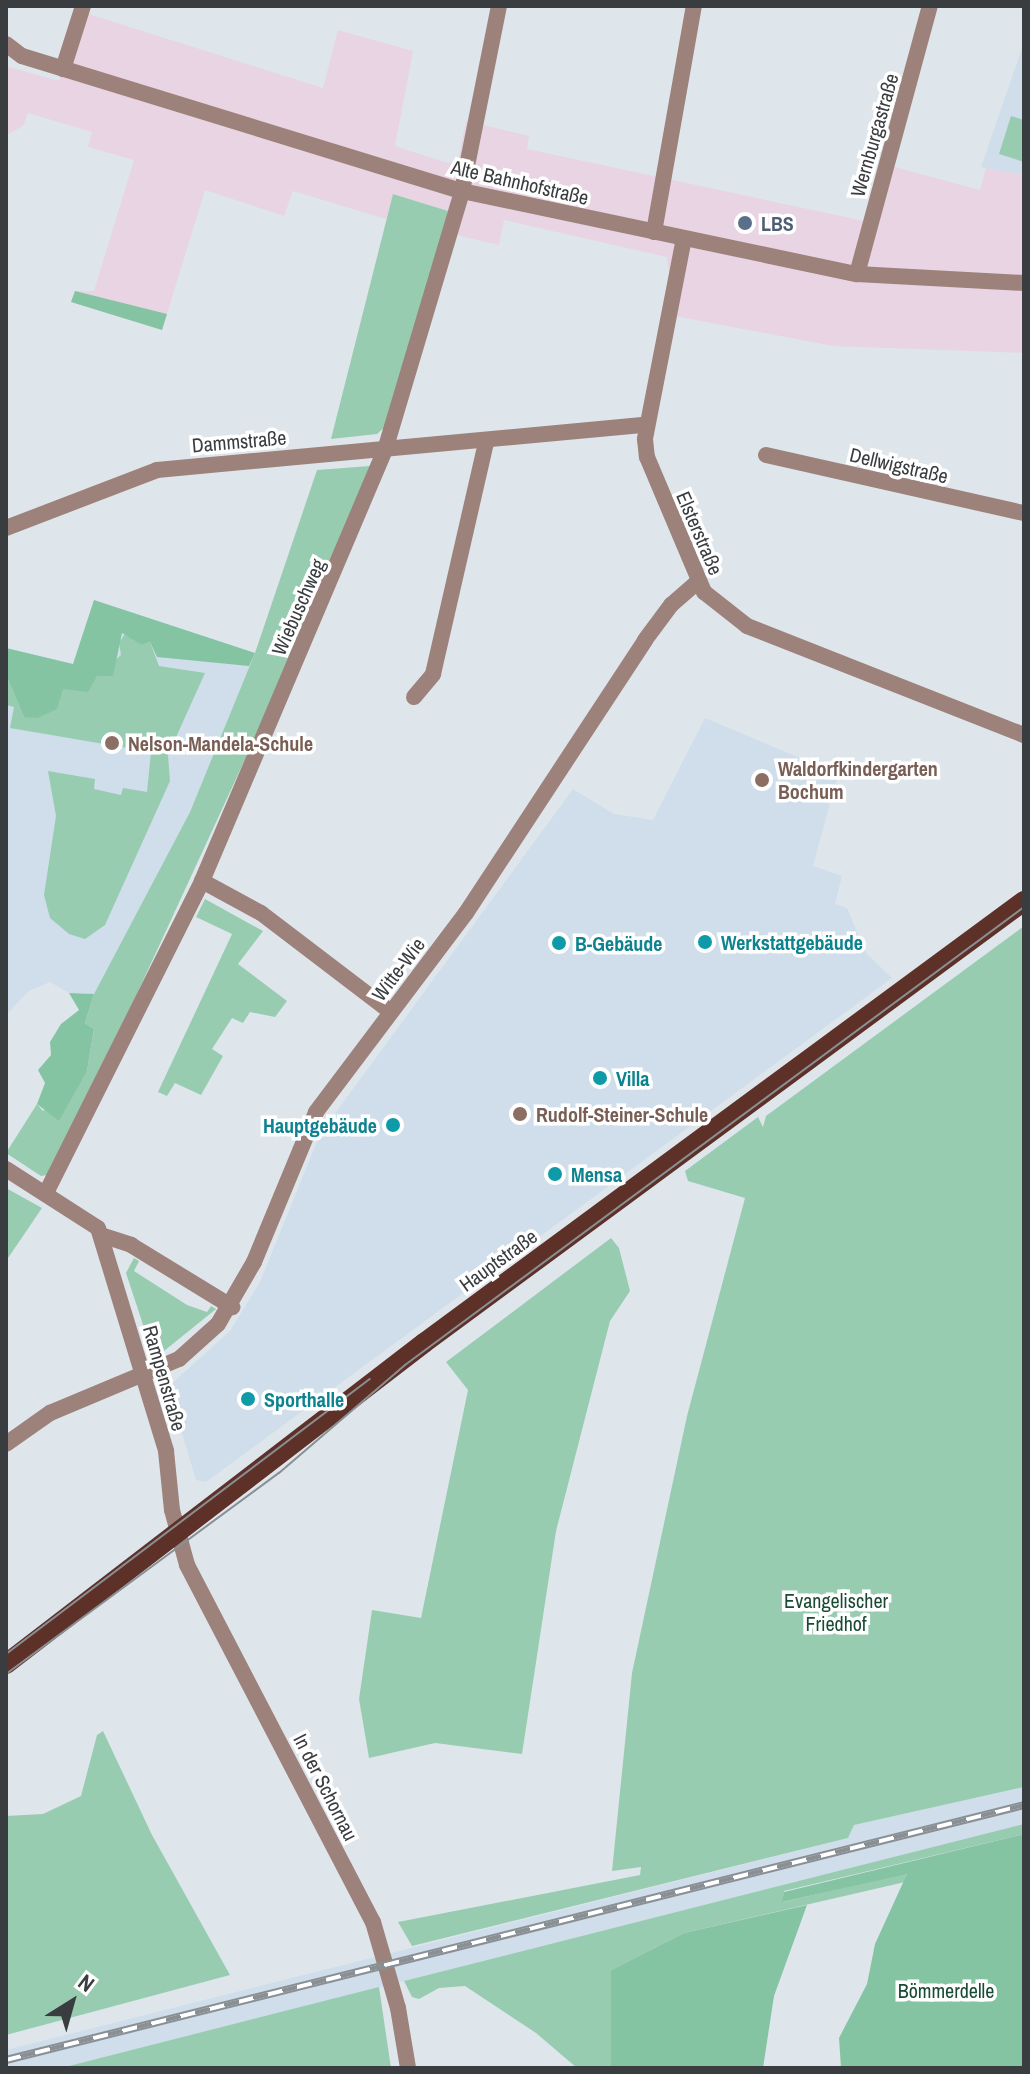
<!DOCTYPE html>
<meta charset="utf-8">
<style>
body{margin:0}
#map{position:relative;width:1030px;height:2074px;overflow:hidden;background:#dee6ec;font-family:"Archivo Narrow",sans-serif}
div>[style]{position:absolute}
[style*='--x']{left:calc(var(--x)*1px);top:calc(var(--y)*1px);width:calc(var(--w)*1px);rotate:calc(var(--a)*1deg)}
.commercial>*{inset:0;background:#e8d4e2}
.built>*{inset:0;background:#cfdeea}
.green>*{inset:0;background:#98ccb1}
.forest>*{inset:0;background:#85c4a3}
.minor>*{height:16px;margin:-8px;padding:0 8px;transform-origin:8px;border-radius:8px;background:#9d817b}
.primary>*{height:20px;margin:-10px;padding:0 10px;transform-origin:10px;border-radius:10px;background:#5e3128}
.tram>*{height:2px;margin:-1px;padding:0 1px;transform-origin:1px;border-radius:1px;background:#898f93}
.rail>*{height:8px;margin-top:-4px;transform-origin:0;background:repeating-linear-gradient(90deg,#fff 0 15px,#898f93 0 30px);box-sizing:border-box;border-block:2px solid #898f93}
.dots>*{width:22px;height:22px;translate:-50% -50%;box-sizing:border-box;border:4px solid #fff;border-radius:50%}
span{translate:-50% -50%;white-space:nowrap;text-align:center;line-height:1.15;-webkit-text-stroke:7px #fff;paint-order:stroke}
.street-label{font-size:20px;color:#3a3d40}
.service-label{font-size:20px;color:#4e5e75;font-weight:700}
.left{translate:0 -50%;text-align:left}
.education-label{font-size:20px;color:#785e54;font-weight:700}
.culture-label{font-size:20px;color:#0d838f;font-weight:700}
.right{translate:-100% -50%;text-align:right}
.park-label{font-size:20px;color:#184a34}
.frame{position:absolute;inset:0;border:8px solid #3a3d40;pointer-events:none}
.north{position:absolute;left:32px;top:1962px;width:80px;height:80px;-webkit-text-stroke:6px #fff;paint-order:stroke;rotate:37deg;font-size:22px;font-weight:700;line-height:32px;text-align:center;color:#3a3d40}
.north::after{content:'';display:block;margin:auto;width:28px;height:36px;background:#3a3d40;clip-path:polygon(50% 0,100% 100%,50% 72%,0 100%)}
</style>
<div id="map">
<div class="commercial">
<i style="clip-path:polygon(82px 12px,323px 88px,338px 30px,413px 51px,395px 146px,448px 163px,458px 161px,466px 121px,529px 136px,527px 149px,869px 222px,887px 165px,980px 190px,986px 168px,1024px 175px,1024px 353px,833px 346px,675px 316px,667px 257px,504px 220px,499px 245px,456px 235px,461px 215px,394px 194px,386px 219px,293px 191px,284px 216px,205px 190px,162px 330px,71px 302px,75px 291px,94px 291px,134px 160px,88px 147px,92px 132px,28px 113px,23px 126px,6px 135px,6px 66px,59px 81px)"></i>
</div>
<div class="built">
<i style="clip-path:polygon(1024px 42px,1024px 175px,981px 167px)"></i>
<i style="clip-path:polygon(94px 600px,255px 653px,190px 812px,94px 994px,69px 993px,50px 982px,29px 991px,6px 1015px,6px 648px,73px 664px)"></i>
<i style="clip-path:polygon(705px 718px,838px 774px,813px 866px,842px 876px,835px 904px,847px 908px,866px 953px,892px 978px,206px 1482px,196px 1480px,168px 1387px,230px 1331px,260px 1282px,320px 1134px,573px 789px,614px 814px,653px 820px)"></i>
<i style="clip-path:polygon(1024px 1787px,1024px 1824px,61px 2068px,6px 2068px,6px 2050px,848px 1838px,854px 1825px)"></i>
</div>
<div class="green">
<i style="clip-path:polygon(1011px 116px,1024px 120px,1024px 162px,999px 154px)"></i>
<i style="clip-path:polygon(393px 194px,448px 211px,431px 282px,385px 427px,377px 434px,331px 439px)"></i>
<i style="clip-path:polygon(370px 466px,294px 653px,135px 998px,47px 1175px,41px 1176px,6px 1153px,37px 1104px,43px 1111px,87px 1071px,94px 1029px,85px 1023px,94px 994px,190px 812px,255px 653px,317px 470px)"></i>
<i style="clip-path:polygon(126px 632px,142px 645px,150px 642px,159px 666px,205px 673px,168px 755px,170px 781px,105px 925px,85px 939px,69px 934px,50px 918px,44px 895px,56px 816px,48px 771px,95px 779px,94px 789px,121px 795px,123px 788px,147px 792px,151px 752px,10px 728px,14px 707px,6px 705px,6px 675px,24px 717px,63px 689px,97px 676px,121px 655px,119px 643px)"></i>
<i style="clip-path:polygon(205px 899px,263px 931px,238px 964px,287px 1001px,275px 1017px,250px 1012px,243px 1023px,232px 1018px,212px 1049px,223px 1056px,201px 1095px,175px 1083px,167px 1096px,158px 1092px,232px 934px,196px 917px)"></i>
<i style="clip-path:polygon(1024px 926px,1024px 1787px,854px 1825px,848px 1838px,412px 1946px,398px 1922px,640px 1875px,641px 1867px,612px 1871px,632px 1673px,687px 1416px,745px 1198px,688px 1181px,685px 1171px,758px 1117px,763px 1127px,766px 1116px)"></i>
<i style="clip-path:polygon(6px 1188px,42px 1208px,6px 1261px)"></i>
<i style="clip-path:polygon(611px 1238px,619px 1248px,630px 1291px,610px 1321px,556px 1531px,522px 1754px,435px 1743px,369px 1758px,359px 1699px,372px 1610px,421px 1618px,468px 1390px,446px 1362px)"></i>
<i style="clip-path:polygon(134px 1258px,139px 1261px,134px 1271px,187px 1305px,207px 1312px,211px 1306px,216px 1309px,164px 1351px,150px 1346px,126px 1273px)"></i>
<i style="clip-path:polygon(103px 1731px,152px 1835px,230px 1975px,6px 2035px,6px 1816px,43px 1814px,81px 1796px,97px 1735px)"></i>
<i style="clip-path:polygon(1024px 1824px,1024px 1834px,784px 1891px,783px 1902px,907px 1873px,905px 1882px,684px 1933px,611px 1970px,611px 2068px,577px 2068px,536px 2033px,465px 1986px,439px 1988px,419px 1999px,412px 1997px,404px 1981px)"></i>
<i style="clip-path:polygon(379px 1987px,391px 2068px,61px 2068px)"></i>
</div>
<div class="forest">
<i style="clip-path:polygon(75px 291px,167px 314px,162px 330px,71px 302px)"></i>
<i style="clip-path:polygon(94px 600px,255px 653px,249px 666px,157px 657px,150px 642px,142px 645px,122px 633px,113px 676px,97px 676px,88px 692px,63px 689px,57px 709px,38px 718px,24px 717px,6px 675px,6px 648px,73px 664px)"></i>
<i style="clip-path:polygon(69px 993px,94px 994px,85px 1023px,94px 1029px,87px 1071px,59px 1121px,37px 1104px,45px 1083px,38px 1070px,51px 1055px,50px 1042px,61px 1024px,79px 1010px)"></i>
<i style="clip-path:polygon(1024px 1834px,1024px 2068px,841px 2068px,839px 2038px,867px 1984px,875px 1944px,907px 1874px,782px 1902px,784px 1892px)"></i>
<i style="clip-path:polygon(807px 1905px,774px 1996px,763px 2068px,611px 2068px,611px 1970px,684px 1933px)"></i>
</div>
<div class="minor">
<i style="--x:6;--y:44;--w:20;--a:37"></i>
<i style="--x:22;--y:56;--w:460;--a:17.1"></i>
<i style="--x:462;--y:191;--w:404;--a:11.9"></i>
<i style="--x:857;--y:274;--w:167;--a:3.1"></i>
<i style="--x:63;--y:69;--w:66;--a:-72.4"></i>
<i style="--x:654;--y:232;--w:230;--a:-80"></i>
<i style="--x:684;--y:238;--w:205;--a:101"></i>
<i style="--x:645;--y:439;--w:18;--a:84"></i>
<i style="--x:647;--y:457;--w:147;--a:67.1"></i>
<i style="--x:704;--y:592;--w:55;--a:38.3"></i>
<i style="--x:747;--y:626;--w:298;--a:21.5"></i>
<i style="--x:857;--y:274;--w:278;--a:-74.8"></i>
<i style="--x:766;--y:455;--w:264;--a:12.7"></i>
<i style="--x:6;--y:528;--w:162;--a:-21"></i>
<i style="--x:157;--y:470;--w:490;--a:-5.3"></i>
<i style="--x:414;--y:697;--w:30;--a:-50"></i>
<i style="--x:433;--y:674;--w:237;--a:-77.1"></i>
<i style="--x:202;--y:881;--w:67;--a:28.5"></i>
<i style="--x:261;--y:913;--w:163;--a:37.3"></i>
<i style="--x:6;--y:1169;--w:109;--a:32.7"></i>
<i style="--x:98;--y:1228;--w:233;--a:73"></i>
<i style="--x:166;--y:1451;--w:59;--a:84.2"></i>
<i style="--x:172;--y:1510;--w:57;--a:74.7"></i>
<i style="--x:187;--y:1565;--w:403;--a:62.5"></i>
<i style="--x:373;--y:1922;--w:90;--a:73.8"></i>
<i style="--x:398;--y:2008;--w:61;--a:80.5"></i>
<i style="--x:46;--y:1193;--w:349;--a:-63.4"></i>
<i style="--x:202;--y:881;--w:468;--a:-67"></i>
<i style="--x:385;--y:450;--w:270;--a:-73.4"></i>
<i style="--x:462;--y:191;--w:189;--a:-78.7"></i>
<i style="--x:101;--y:1235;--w:32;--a:18"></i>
<i style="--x:131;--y:1245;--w:119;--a:31.5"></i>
<i style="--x:6;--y:1444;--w:54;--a:-35.2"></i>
<i style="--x:50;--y:1413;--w:140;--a:-22.7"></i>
<i style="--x:179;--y:1359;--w:52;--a:-41.9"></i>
<i style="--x:218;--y:1324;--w:72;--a:-59.9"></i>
<i style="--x:254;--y:1262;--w:162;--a:-67.5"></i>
<i style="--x:316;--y:1112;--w:249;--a:-53"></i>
<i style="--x:466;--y:913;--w:326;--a:-56.7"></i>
<i style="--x:645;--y:640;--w:44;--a:-53.4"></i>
<i style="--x:671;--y:605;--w:35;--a:-41"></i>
</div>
<div class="primary">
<i style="--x:6;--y:1664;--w:527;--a:-37.52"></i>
<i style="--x:424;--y:1343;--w:745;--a:-36.38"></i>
</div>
<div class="tram">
<i style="--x:6;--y:1654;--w:456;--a:-37.1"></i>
<i style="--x:6;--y:1674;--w:339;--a:-36.4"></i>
<i style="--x:279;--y:1473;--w:166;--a:-40.6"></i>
<i style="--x:405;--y:1365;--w:770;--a:-36.5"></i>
</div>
<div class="rail">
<i style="--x:6;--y:2060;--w:1049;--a:-14.06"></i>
</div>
<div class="dots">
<i style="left:745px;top:223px;background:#5c6f8a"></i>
<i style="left:112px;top:743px;background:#8d6e63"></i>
<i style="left:762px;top:780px;background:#8d6e63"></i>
<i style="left:705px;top:942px;background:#0f9aa8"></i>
<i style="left:559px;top:943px;background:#0f9aa8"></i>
<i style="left:600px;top:1078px;background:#0f9aa8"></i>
<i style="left:520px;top:1114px;background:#8d6e63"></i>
<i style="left:393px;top:1125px;background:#0f9aa8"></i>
<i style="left:555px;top:1174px;background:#0f9aa8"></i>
<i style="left:248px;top:1399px;background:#0f9aa8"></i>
</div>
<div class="street-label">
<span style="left:874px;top:135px;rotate:-74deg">Wernburgastraße</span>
<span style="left:520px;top:182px;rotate:13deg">Alte Bahnhofstraße</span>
<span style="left:239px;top:441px;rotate:-5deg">Dammstraße</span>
<span style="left:899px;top:465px;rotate:13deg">Dellwigstraße</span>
<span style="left:700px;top:533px;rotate:67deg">Elsterstraße</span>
<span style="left:298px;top:607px;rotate:-66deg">Wiebuschweg</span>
<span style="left:398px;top:969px;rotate:-53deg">Witte-Wie</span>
<span style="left:498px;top:1260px;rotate:-36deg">Hauptstraße</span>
<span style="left:165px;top:1378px;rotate:74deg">Rampenstraße</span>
<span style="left:326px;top:1787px;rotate:63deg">In der Schornau</span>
</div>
<div class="service-label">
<span class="left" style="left:761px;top:223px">LBS</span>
</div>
<div class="education-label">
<span class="left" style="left:128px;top:743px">Nelson-Mandela-Schule</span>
<span class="left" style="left:778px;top:780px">Waldorfkindergarten<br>Bochum</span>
<span class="left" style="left:536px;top:1114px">Rudolf-Steiner-Schule</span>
</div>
<div class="culture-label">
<span class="left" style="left:721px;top:942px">Werkstattgebäude</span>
<span class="left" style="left:575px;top:943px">B-Gebäude</span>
<span class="left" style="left:616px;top:1078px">Villa</span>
<span class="right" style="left:377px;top:1125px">Hauptgebäude</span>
<span class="left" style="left:571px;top:1174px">Mensa</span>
<span class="left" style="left:264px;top:1399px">Sporthalle</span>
</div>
<div class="park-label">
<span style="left:836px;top:1612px">Evangelischer<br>Friedhof</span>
<span style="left:946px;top:1990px">Bömmerdelle</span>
</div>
<div class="frame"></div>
<div class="north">N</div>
</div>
